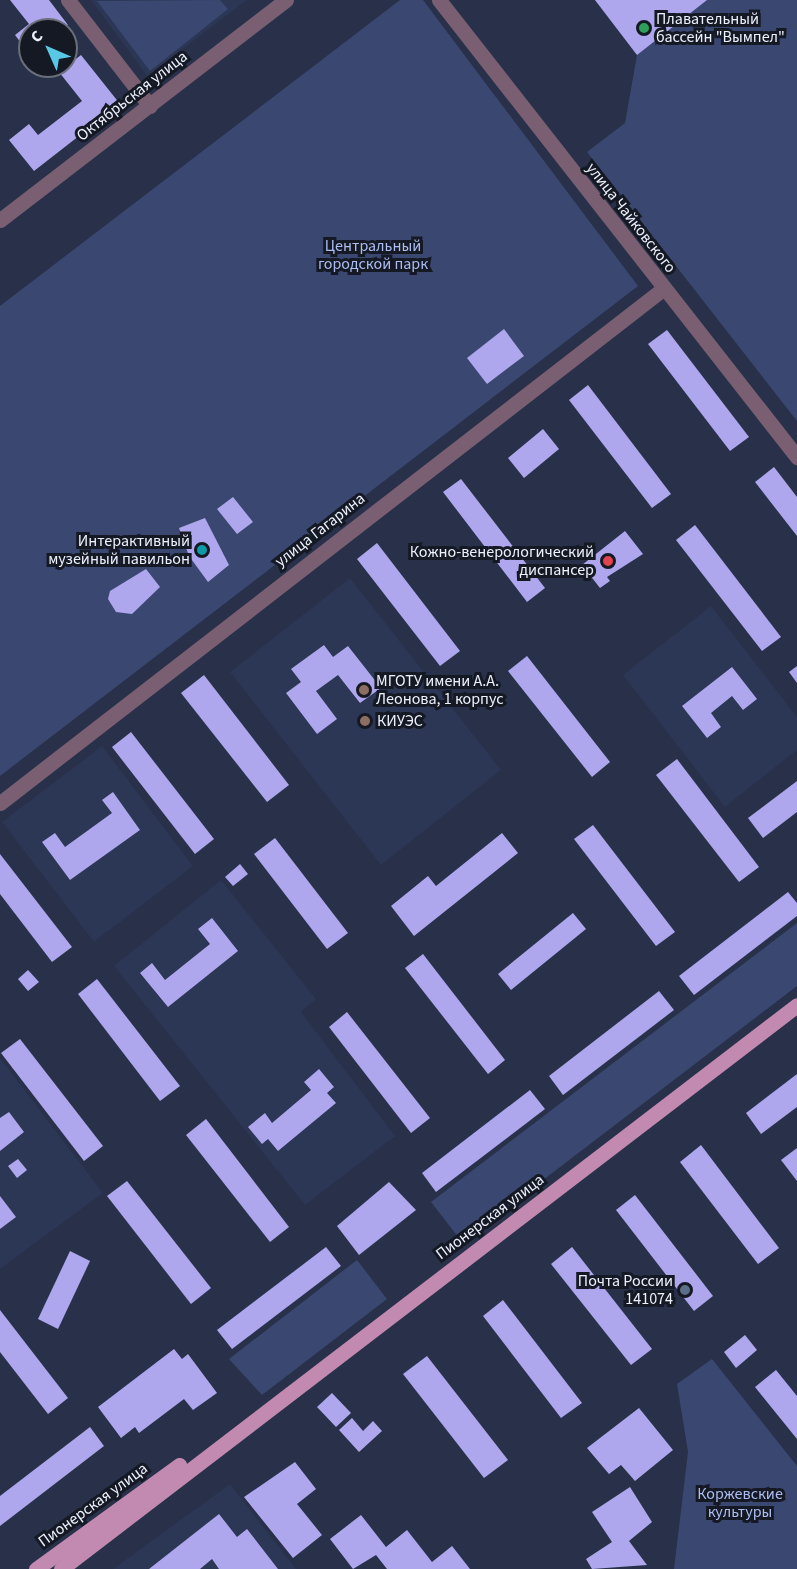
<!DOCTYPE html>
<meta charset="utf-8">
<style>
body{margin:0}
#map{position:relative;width:797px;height:1569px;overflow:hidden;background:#283149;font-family:"Source Sans 3",sans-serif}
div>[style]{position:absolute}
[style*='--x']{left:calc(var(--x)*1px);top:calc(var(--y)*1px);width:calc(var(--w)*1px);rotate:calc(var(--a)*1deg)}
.built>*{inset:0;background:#2c3655}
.green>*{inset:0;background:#3a4771}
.building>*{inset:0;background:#aea7ee}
.minor>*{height:15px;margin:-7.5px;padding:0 7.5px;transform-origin:7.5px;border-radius:7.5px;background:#7a5f72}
.major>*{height:15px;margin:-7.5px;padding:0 7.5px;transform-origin:7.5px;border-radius:7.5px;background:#c28ab1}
.dots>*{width:16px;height:16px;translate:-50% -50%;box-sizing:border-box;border:3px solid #151924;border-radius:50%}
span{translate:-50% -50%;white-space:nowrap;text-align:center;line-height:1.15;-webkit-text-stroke:6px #151924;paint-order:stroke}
.poi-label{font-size:16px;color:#ecf1fe}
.left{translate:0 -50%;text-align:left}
.right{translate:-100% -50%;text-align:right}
.street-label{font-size:16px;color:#ecf1fe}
.park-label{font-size:16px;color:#abbdf2}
.north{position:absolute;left:18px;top:18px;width:60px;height:60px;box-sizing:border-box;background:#151924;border:2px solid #6b6f7b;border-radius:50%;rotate:315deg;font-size:16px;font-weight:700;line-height:24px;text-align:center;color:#ecf1fe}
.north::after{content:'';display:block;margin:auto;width:21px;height:27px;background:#58c8e4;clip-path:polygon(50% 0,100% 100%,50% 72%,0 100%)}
</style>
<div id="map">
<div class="built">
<i style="clip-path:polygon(91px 0,247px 0,147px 76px)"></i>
<i style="clip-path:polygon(350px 578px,501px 770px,381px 865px,230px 672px)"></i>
<i style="clip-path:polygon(711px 606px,797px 717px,797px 750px,725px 807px,623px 675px)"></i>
<i style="clip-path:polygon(102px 746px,193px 866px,94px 942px,2px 822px)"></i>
<i style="clip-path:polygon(221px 880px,316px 999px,301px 1012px,395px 1136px,305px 1205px,114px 966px)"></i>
<i style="clip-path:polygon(0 1058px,103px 1193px,0 1269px)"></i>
<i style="clip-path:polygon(230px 1484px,296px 1569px,113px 1569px)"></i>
</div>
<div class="green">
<i style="clip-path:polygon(220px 0,228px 9px,150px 71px,97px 1px)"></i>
<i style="clip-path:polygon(400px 0,423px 0,638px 286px,0 776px,0 306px)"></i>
<i style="clip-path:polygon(595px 0,797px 0,797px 421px,587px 152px,625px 123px,637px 55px)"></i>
<i style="clip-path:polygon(797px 923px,797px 986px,462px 1242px,431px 1202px)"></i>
<i style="clip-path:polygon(357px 1260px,387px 1299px,262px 1395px,229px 1359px)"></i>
<i style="clip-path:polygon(712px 1359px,797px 1466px,797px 1569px,674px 1569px,688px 1452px,677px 1384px)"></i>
</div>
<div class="building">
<i style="clip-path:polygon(10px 0,49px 0,68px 25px,30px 30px,30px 55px,15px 35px,29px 24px)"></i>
<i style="clip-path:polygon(595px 0,707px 0,637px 55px)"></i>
<i style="clip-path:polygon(81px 55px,120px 104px,34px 171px,9px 140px,29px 124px,38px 135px,82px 101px,59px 72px)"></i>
<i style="clip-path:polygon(504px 329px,524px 356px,487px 384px,467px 358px)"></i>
<i style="clip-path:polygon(667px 330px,749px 437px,730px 451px,648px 344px)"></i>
<i style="clip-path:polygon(588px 385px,671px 494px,652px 508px,569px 400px)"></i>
<i style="clip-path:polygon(543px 429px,559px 449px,524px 478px,508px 458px)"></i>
<i style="clip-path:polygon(774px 467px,797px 497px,797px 536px,755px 482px)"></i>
<i style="clip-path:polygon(461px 479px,545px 588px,527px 602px,443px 492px)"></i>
<i style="clip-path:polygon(233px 497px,253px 522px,237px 534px,217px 509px)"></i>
<i style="clip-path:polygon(205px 518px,229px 565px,208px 582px,189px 556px,179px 528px)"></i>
<i style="clip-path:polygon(695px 525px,781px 637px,762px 651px,676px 540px)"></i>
<i style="clip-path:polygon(625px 531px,643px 554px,607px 577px,610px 581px,600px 588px,582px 565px)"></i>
<i style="clip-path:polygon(377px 543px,460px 651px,440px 666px,357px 559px)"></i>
<i style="clip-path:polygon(146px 569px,160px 587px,132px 614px,116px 612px,108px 599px,110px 591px)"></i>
<i style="clip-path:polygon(324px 645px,333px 657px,348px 646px,381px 688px,360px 703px,338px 675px,316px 691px,337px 719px,317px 734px,286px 693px,301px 682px,291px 669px)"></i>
<i style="clip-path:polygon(527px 656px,610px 762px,592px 777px,508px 671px)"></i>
<i style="clip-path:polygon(797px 666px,797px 683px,789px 672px)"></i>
<i style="clip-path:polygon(732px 667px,757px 699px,743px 710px,732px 696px,711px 713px,721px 727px,707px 738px,682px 706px)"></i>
<i style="clip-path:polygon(204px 675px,289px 785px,267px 802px,181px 693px)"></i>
<i style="clip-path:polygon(131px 732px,214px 839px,195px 854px,112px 747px)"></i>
<i style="clip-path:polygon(677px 759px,759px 867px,739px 882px,656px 775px)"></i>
<i style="clip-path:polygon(797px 781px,797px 812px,763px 838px,748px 818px)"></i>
<i style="clip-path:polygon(113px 792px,140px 830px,70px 880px,42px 842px,55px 833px,65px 847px,112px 813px,102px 800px)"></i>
<i style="clip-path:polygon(593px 825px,675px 932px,656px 946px,574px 839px)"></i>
<i style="clip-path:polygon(502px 833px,518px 853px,414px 936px,391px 906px,428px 876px,436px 886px)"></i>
<i style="clip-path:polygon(275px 838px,348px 933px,327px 949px,254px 854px)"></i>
<i style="clip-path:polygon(0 854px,72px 947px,52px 962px,0 894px)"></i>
<i style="clip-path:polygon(240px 864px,248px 874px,233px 886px,225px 877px)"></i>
<i style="clip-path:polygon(788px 892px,797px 903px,797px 916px,694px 995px,679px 976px)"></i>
<i style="clip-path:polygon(573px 913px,586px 929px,511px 990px,498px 974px)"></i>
<i style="clip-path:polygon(212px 918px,238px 951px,168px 1007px,140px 973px,152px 963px,165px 980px,210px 944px,198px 929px)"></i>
<i style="clip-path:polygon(423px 954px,505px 1060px,488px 1074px,405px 968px)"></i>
<i style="clip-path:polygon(28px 970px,39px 982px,28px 991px,18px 979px)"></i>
<i style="clip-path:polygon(97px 979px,180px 1086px,160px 1101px,78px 994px)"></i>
<i style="clip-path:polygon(659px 991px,674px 1010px,563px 1095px,549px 1076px)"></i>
<i style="clip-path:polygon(347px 1012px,430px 1118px,411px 1133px,329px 1027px)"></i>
<i style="clip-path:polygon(20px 1039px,103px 1146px,84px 1161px,1px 1053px)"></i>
<i style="clip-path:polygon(319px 1069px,334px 1087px,327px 1093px,336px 1103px,278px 1151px,268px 1139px,262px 1144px,248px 1127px,265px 1113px,272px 1123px,311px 1090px,304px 1082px)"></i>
<i style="clip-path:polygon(797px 1074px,797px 1107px,761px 1134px,746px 1113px)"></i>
<i style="clip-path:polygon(530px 1090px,545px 1109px,436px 1192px,422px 1173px)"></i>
<i style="clip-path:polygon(9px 1112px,24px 1132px,0 1151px,0 1118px)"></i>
<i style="clip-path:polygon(206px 1119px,289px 1227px,270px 1242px,186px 1135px)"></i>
<i style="clip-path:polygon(701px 1145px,779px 1248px,758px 1264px,680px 1162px)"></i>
<i style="clip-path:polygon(797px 1148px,797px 1181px,781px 1160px)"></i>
<i style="clip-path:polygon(18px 1159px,27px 1170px,17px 1178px,8px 1166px)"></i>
<i style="clip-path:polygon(127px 1181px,211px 1288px,191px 1304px,107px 1196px)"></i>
<i style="clip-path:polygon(389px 1182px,416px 1210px,359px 1255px,337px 1226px)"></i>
<i style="clip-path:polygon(635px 1195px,713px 1296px,694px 1311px,616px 1210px)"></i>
<i style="clip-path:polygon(0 1196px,16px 1217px,0 1229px)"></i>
<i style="clip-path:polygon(326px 1247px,341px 1266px,232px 1349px,217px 1330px)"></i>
<i style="clip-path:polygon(572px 1247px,652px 1349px,631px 1365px,551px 1264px)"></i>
<i style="clip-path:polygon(70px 1251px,90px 1261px,58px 1329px,38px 1319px)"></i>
<i style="clip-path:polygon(503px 1300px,582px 1403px,561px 1418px,483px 1316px)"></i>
<i style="clip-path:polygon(0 1310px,68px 1398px,48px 1414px,0 1352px)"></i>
<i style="clip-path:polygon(745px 1335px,757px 1350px,736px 1368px,724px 1352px)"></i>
<i style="clip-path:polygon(174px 1349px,182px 1359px,188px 1354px,217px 1393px,193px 1410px,184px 1399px,139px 1433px,135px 1427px,121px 1438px,98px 1407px)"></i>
<i style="clip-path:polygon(427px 1356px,508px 1460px,484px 1478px,403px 1374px)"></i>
<i style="clip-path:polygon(776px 1370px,797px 1396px,797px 1439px,755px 1387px)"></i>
<i style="clip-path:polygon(332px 1393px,351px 1413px,336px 1427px,317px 1407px)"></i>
<i style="clip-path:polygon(639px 1408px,673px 1450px,635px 1481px,621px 1465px,609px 1474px,587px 1448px)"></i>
<i style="clip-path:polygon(352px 1418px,363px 1431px,373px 1421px,382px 1431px,359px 1452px,339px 1430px)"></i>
<i style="clip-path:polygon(90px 1427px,104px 1446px,0 1526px,0 1496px)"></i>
<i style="clip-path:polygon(295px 1462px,316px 1489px,297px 1504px,322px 1535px,293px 1558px,244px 1497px)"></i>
<i style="clip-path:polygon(630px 1487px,652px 1522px,629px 1541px,647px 1565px,592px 1569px,586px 1559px,612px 1542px,592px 1512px)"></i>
<i style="clip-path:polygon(219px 1514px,237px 1537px,247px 1529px,278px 1569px,219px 1569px,212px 1559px,200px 1569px,149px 1569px)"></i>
<i style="clip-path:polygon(361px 1515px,386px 1547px,407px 1530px,432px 1562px,452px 1546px,470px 1569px,387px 1569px,376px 1555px,353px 1569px,330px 1539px)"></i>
</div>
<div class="minor">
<i style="--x:68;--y:0;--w:134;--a:52.3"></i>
<i style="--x:439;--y:0;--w:581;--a:51.93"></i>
<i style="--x:0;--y:220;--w:361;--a:-37.6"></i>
<i style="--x:0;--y:803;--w:839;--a:-37.79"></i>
</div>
<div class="major">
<i style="--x:36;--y:1569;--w:177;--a:-36"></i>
<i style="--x:61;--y:1569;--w:927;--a:-37.46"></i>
</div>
<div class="dots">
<i style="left:644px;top:28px;background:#2e9e5b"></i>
<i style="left:202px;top:550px;background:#0f9aa8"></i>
<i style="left:608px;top:561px;background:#e0444e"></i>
<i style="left:364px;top:690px;background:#8d6e63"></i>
<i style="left:365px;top:721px;background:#8d6e63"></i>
<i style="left:685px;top:1290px;background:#5c6f8a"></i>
</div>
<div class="poi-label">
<span class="left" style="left:656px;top:28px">Плавательный<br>бассейн "Вымпел"</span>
<span class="right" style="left:190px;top:550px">Интерактивный<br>музейный павильон</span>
<span class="right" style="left:594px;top:561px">Кожно-венерологический<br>диспансер</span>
<span class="left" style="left:376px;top:690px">МГОТУ имени А.А.<br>Леонова, 1 корпус</span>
<span class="left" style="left:377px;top:721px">КИУЭС</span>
<span class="right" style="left:673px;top:1290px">Почта России<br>141074</span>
</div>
<div class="street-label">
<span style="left:132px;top:96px;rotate:-38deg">Октябрьская улица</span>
<span style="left:631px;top:218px;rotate:52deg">улица Чайковского</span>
<span style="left:320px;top:530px;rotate:-38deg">улица Гагарина</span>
<span style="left:490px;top:1217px;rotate:-37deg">Пионерская улица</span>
<span style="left:93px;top:1505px;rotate:-36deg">Пионерская улица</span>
</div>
<div class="park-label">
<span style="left:373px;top:255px">Центральный<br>городской парк</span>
<span style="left:740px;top:1503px">Коржевские<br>культуры</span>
</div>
<div class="north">С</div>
</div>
